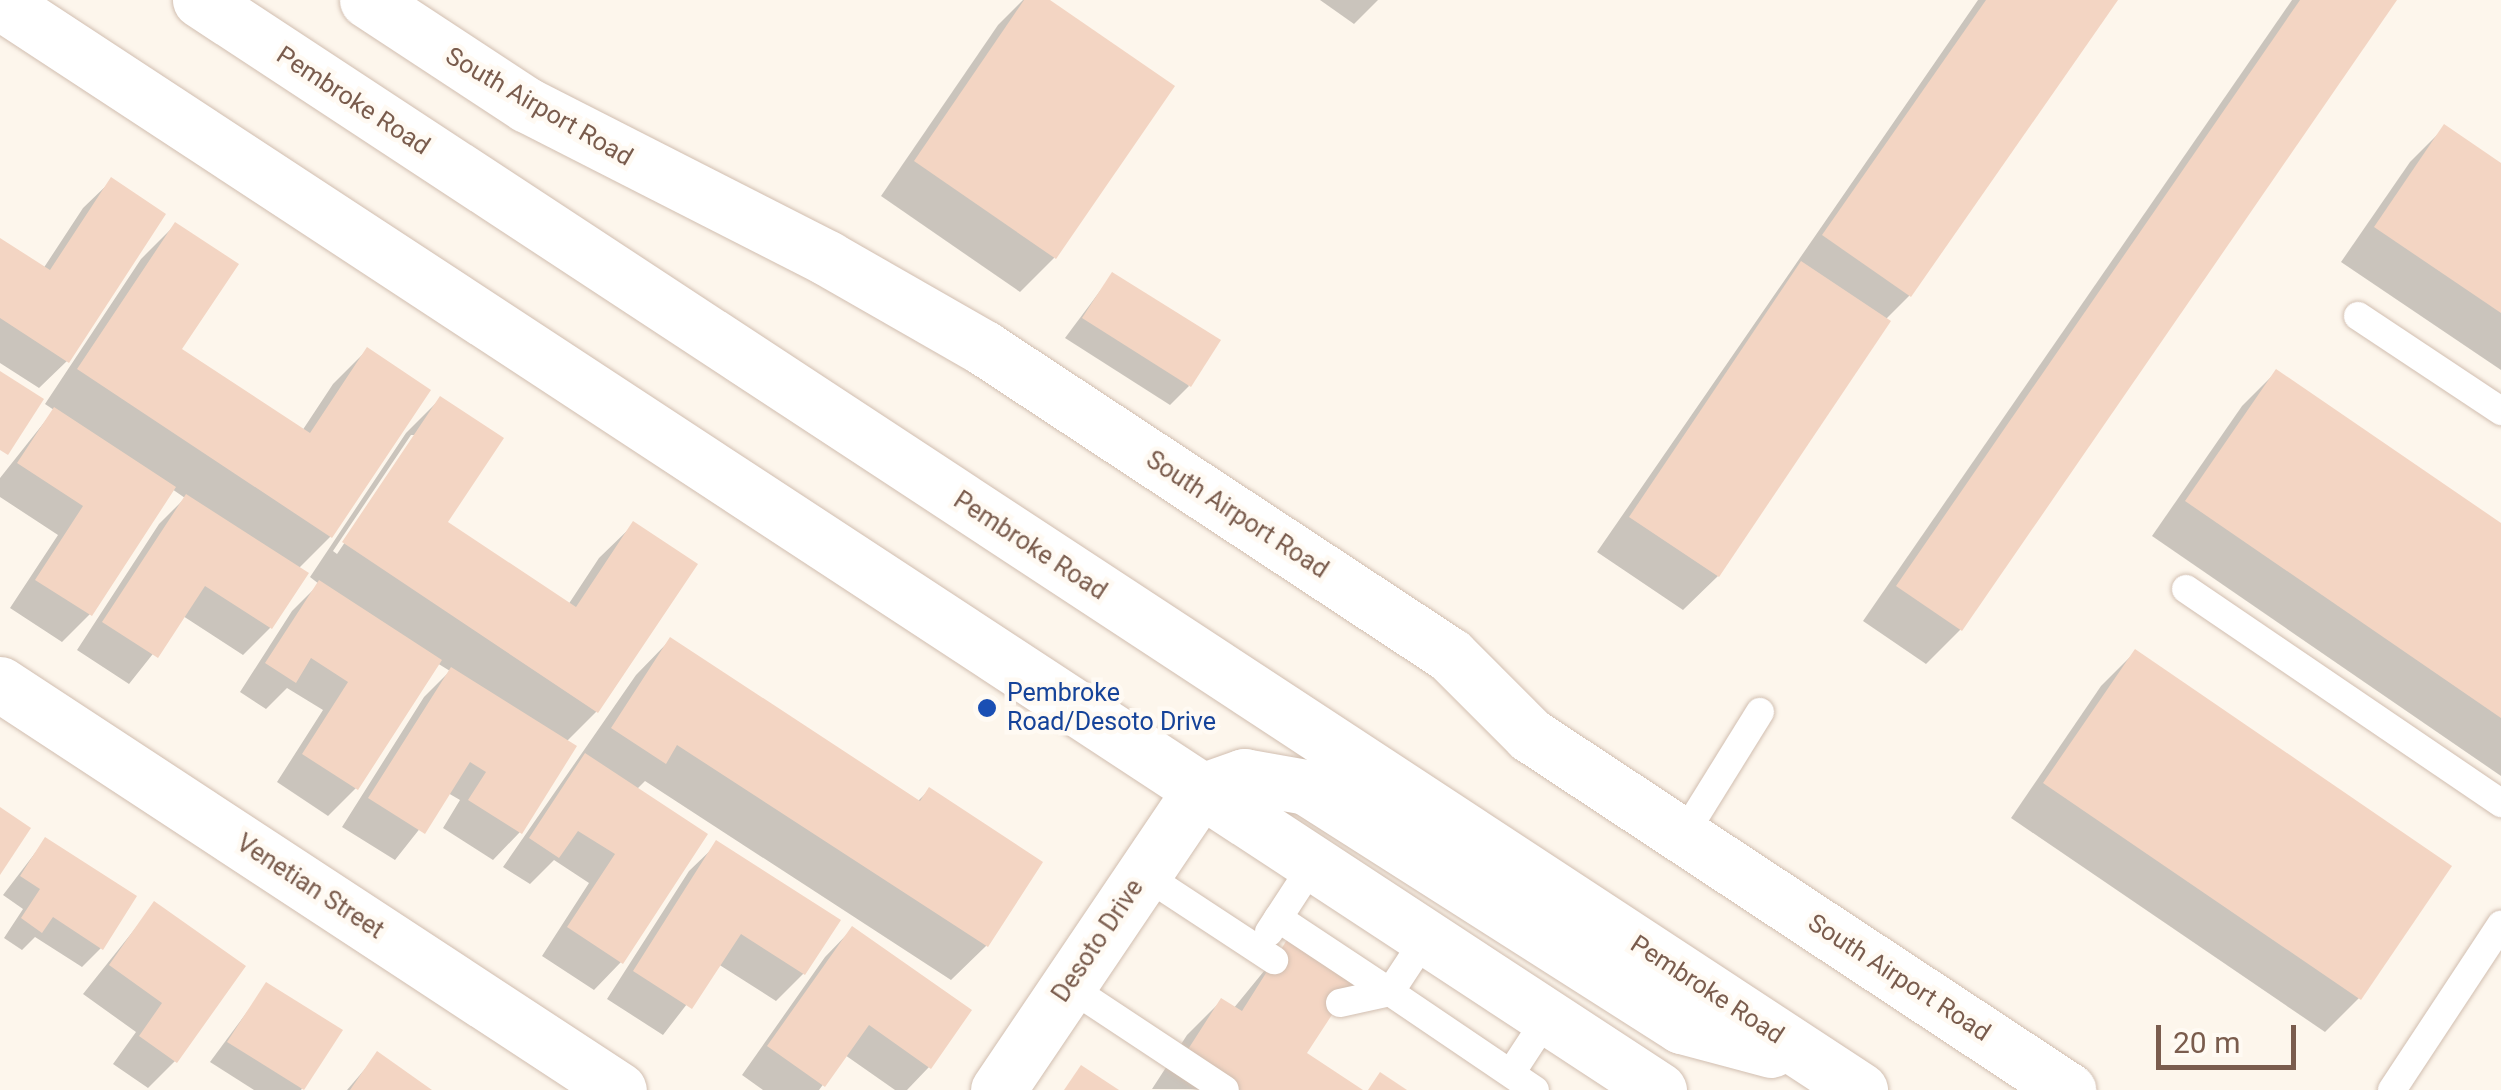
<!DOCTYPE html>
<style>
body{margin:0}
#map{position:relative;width:2501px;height:1090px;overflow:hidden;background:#fdf6ec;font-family:Roboto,sans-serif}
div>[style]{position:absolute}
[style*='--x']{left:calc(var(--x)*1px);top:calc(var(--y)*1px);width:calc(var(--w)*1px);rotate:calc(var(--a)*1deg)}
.shadow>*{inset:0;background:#0003}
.building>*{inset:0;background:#f3d5c3}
.roads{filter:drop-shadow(0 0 2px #d1beb0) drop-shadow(0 0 2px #d1beb0)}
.service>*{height:28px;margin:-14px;padding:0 14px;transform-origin:14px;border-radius:14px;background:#fff}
.minor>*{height:55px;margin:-27.5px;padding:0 27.5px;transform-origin:27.5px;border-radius:27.5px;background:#fff}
.secondary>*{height:55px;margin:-27.5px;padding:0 27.5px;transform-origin:27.5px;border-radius:27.5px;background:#fff}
.dots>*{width:28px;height:28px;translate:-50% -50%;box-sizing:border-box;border:5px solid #fffaf3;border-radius:50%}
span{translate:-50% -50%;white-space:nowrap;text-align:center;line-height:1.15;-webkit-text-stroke:9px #fffaf3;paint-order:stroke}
.street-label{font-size:25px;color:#7a5c4d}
.transit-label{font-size:25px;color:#164399}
.left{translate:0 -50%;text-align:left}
.scale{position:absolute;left:2156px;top:1025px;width:140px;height:45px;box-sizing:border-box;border:5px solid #7a5c4d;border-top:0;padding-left:12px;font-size:30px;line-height:35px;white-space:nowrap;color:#7a5c4d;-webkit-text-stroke:8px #fffaf3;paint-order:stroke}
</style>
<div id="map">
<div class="shadow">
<i style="clip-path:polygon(1023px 0,1046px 0,1054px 258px,1020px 292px,881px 196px,998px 25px)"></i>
<i style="clip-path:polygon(1320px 0,1378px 0,1354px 24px)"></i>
<i style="clip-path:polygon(1978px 0,2115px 0,1909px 296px,1885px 320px,1718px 576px,1683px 610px,1597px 552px)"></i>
<i style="clip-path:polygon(2292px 0,2394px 0,1960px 630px,1926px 664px,1863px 621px)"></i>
<i style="clip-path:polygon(2444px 128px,2501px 166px,2501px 370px,2341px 262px,2410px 162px)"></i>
<i style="clip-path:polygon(111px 181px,67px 361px,39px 388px,0 363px,0 241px,43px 269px,83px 208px)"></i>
<i style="clip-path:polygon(175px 225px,178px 350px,302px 431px,333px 384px,367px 350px,427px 390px,330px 537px,298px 569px,270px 628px,243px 655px,183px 616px,129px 684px,77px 650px,159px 524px,185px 498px,172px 489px,90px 614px,62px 642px,10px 608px,58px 535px,0 497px,0 478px,54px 410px,45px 404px,141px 259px)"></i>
<i style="clip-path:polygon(1112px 275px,1189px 386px,1170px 405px,1065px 338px)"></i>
<i style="clip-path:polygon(2276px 372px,2501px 526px,2501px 776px,2152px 536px,2242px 406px)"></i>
<i style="clip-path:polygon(evenodd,440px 399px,444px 523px,568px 605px,599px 558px,634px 524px,596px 712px,566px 742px,520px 832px,493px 860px,443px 828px,460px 800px,448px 793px,395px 860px,342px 827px,424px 697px,450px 671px,437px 663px,356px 788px,328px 816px,277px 782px,323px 710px,287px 688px,266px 709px,240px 692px,292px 611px,319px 584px,310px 577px,406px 433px,440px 399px,411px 435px,417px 435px,337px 554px,333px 551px,411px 435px)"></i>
<i style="clip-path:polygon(670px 640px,917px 802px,929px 790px,1040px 863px,986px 946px,951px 980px,645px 781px,636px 790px,621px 962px,594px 990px,542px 956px,589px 883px,554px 860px,530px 884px,503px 867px,636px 675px)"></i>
<i style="clip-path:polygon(2135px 652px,2359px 998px,2325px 1032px,2011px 818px,2101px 686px)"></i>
<i style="clip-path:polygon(45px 840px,101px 948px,82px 967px,35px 937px,22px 950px,4px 938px,23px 909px,3px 895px)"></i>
<i style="clip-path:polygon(717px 844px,837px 920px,803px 974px,776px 1001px,718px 964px,663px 1035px,607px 999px,689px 871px)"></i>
<i style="clip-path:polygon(154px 905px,175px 1061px,148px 1088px,113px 1064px,136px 1032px,83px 994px)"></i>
<i style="clip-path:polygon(852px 929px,929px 1067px,907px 1090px,895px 1090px,845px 1055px,819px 1090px,763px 1090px,742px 1075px,825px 957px)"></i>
<i style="clip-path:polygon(1291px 938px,1304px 1054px,1358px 1090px,1152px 1089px,1187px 1035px,1221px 1001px,1233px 1009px)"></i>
<i style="clip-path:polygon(267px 985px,339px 1031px,301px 1090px,254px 1090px,210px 1062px)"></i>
<i style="clip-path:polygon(377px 1055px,428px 1090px,347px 1090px)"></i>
</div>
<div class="building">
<i style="clip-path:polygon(1024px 0,1050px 0,1175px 86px,1056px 259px,914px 161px)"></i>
<i style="clip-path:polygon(1986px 0,2118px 0,1911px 297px,1822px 235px)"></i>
<i style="clip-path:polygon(2300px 0,2397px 0,1962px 631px,1896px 586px)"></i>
<i style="clip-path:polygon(2444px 124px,2501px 163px,2501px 313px,2374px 227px)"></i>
<i style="clip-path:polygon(111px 177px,166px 214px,69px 363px,0 318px,0 238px,50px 270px)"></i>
<i style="clip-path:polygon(175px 222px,239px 264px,182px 349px,310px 433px,367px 347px,431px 390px,332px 538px,77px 369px)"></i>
<i style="clip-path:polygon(1801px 261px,1891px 321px,1719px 577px,1629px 517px)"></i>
<i style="clip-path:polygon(1112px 272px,1221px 340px,1191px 387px,1082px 318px)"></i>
<i style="clip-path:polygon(2276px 369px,2501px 523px,2501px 718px,2185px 501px)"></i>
<i style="clip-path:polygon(0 371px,44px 399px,8px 455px,0 450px)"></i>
<i style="clip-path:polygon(440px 396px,504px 438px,448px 522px,576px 607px,633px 521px,698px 564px,598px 713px,342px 542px)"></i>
<i style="clip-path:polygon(54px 407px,176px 487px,92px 616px,35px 580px,83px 506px,17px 463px)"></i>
<i style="clip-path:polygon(186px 494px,309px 573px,272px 629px,205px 586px,158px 658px,102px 622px)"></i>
<i style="clip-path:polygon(319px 580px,442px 660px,358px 790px,302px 754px,348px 682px,311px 658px,296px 683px,265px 663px)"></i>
<i style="clip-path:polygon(670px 637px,920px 801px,929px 787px,1043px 862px,988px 947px,677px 745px,666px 764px,611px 728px)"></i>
<i style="clip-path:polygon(2135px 649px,2452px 866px,2361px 1000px,2043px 783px)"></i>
<i style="clip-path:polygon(451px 667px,577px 746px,522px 834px,468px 800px,486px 772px,470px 762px,425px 834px,368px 798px)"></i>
<i style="clip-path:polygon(585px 753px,708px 834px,623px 964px,567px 927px,615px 854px,578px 831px,559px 858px,529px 838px)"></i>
<i style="clip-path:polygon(0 807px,31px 828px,0 875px)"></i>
<i style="clip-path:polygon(45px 837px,137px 896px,103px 950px,53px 917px,42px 933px,21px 918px,40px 889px,20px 876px)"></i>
<i style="clip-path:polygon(716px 840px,841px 920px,805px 975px,741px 934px,692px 1009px,633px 971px)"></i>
<i style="clip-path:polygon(154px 901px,246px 966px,177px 1063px,139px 1036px,162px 1003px,109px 965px)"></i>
<i style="clip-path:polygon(852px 926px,972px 1010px,931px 1069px,869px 1025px,825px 1087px,767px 1046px)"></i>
<i style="clip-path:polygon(1290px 935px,1356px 978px,1307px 1053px,1363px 1090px,1240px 1090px,1185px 1054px,1221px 998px,1242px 1011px)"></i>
<i style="clip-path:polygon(266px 982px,343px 1030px,304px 1090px,227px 1042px)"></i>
<i style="clip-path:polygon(377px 1051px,432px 1090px,350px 1090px)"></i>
<i style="clip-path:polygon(1081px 1065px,1119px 1090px,1064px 1090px)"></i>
<i style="clip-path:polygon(1380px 1072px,1407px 1090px,1368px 1090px)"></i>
</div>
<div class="roads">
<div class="service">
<i style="--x:2358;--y:316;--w:172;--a:33.6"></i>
<i style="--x:2186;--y:589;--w:381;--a:34.2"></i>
<i style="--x:1683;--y:836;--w:146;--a:-58.2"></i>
<i style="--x:1143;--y:874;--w:157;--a:33.3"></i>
<i style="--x:1278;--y:918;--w:134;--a:33.5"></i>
<i style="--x:1269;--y:932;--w:79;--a:-56.9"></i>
<i style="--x:1425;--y:939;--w:64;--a:123.4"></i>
<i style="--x:1390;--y:992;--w:175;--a:34.1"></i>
<i style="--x:1068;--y:986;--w:188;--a:33.5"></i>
<i style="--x:1340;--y:1003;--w:51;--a:-12.4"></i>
<i style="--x:1511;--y:1073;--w:66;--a:-56.8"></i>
<i style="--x:2392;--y:1090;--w:198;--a:-56.6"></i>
</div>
<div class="minor">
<i style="--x:367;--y:0;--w:191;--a:33.3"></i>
<i style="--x:527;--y:105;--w:337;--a:27"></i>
<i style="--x:827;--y:258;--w:181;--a:29.8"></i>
<i style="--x:984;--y:348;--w:558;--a:33.38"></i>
<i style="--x:1450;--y:655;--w:113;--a:45"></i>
<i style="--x:1530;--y:735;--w:645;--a:33.42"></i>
<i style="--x:0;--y:684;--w:740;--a:33.26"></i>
<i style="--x:998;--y:1090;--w:359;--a:-56"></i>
</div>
<div class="secondary">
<i style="--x:200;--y:0;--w:1986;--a:33.29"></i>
<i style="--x:0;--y:2;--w:1984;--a:33.26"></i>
<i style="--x:1199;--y:792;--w:48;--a:-19.6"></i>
<i style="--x:1244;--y:776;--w:63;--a:10.1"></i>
<i style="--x:1306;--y:787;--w:445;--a:32.5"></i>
<i style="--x:1681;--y:1026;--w:93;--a:14.9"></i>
</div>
</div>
<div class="dots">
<i style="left:987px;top:708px;background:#1a4fb4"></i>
</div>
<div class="street-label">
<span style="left:353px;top:101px;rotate:33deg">Pembroke Road</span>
<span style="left:539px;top:107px;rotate:30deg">South Airport Road</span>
<span style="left:1237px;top:515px;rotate:33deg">South Airport Road</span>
<span style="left:1030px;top:546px;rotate:33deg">Pembroke Road</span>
<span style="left:310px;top:887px;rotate:33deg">Venetian Street</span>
<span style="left:1098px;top:941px;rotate:-56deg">Desoto Drive</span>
<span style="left:1899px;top:978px;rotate:33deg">South Airport Road</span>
<span style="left:1707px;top:990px;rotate:33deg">Pembroke Road</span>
</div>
<div class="transit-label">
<span class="left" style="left:1007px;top:708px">Pembroke<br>Road/Desoto Drive</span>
</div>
<div class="scale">20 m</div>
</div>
